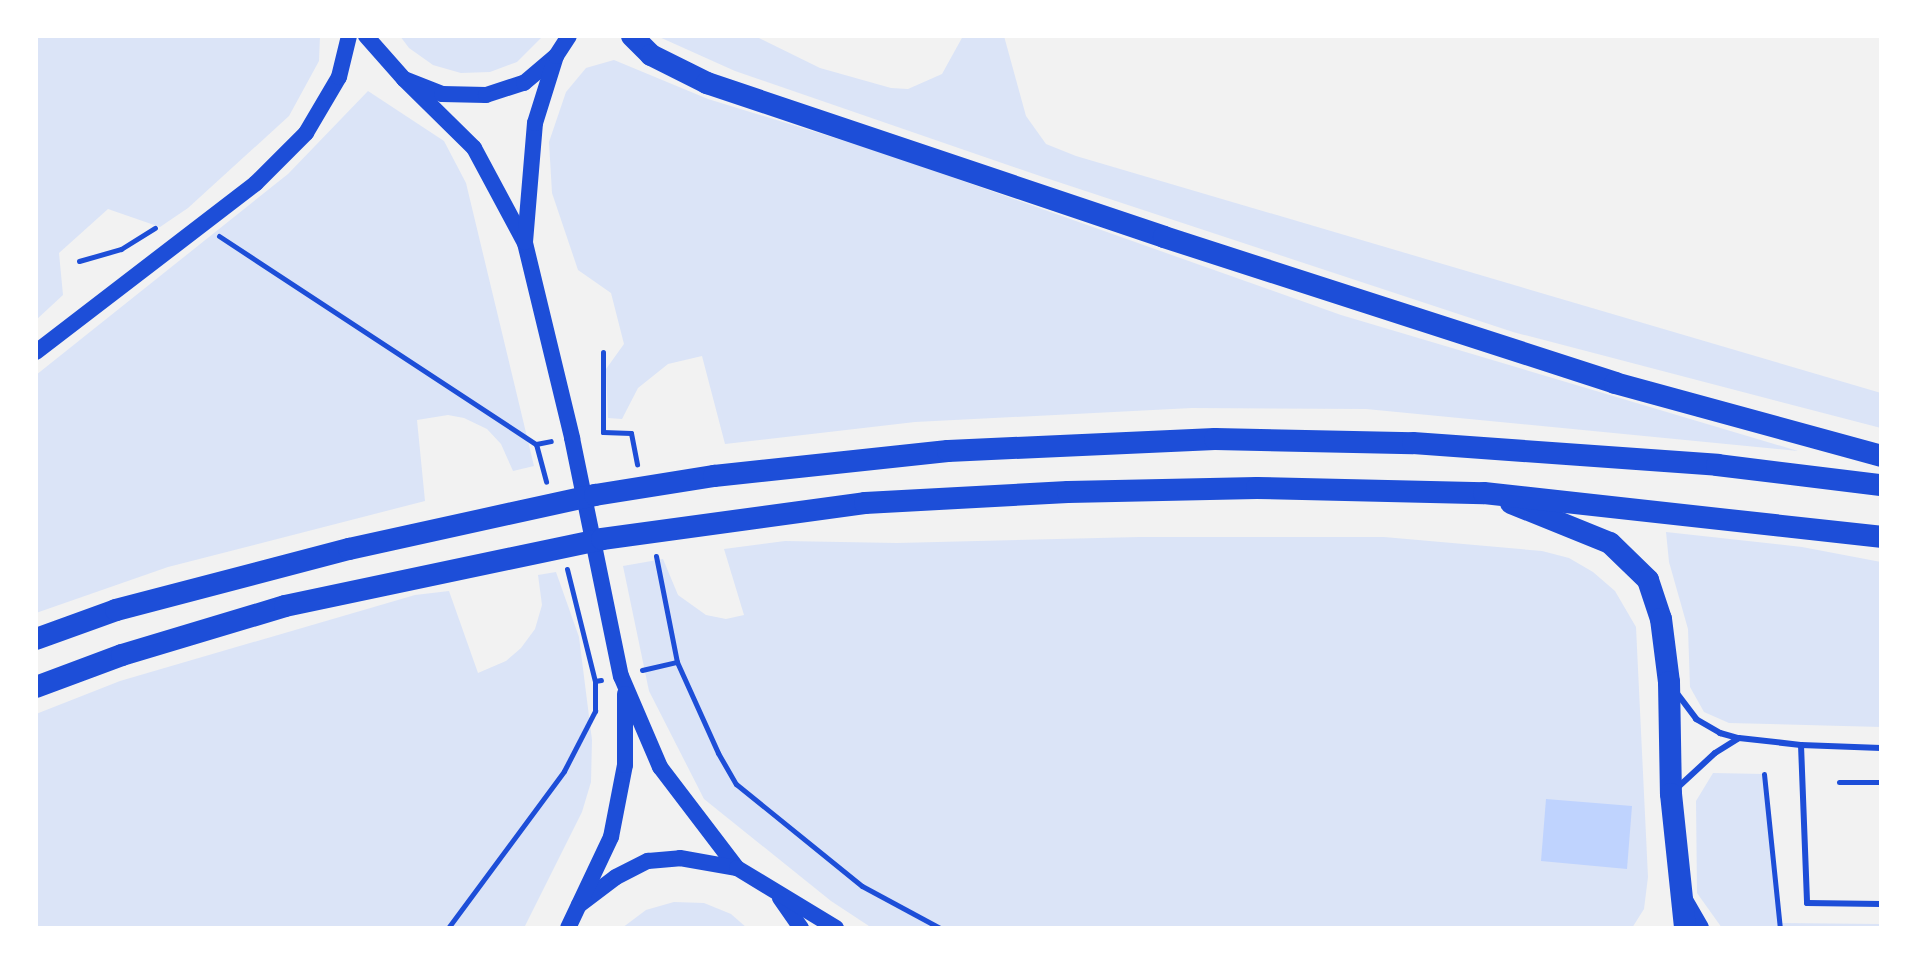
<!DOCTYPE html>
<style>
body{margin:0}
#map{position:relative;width:1917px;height:964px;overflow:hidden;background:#f2f2f2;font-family:Ubuntu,sans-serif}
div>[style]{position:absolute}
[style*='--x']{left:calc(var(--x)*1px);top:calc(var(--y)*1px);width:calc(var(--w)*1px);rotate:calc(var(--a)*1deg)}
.green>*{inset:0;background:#dbe4f7}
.water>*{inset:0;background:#bfd3fe}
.path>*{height:5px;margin:-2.5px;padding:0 2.5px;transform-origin:2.5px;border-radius:2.5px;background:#1d4ed8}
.service>*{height:6px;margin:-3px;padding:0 3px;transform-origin:3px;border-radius:3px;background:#1d4ed8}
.secondary>*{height:16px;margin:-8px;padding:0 8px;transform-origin:8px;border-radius:8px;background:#1d4ed8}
.trunk>*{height:22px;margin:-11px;padding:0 11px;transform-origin:11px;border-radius:11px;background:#1d4ed8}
span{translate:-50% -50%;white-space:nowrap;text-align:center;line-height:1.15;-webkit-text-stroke:6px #fff;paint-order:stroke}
.frame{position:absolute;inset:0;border:38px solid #fff;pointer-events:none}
</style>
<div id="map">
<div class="green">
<i style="clip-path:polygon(36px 36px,320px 36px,319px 61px,289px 116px,188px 208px,160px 227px,108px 209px,59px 253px,63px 295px,36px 320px)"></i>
<i style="clip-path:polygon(400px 36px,543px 36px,517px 62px,490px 72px,461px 73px,433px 65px,409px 48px)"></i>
<i style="clip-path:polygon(657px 36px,755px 36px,820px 68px,891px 88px,908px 89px,942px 74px,963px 36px,1004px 36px,1026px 116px,1046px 144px,1076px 156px,1881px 393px,1881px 428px,1513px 332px,1043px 177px,735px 71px)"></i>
<i style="clip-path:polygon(614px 60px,708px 99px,884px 153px,1341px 315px,1798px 451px,1366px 409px,1192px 408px,915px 422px,725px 444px,702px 356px,668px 364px,638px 388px,622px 419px,608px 418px,606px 369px,624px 344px,611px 293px,578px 270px,552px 193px,549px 142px,566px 92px,586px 68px)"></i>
<i style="clip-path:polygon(368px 91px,444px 141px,466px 183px,534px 466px,513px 471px,501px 444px,487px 429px,464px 418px,448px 415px,417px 420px,425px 501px,168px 567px,36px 613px,36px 375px,288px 174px)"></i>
<i style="clip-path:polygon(1666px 532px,1802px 547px,1881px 562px,1881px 727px,1729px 723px,1704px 712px,1690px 687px,1688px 629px,1669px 562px)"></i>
<i style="clip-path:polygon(1139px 537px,1384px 537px,1542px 551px,1569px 558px,1593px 572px,1615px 591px,1636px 627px,1648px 877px,1644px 909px,1632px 928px,872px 928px,831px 901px,704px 799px,649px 691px,623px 566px,663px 559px,678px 595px,706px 615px,726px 619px,744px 615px,724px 549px,785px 541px,897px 543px)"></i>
<i style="clip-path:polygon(556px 572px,579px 637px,592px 740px,591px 782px,582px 812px,524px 928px,36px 928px,36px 714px,120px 681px,415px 595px,449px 591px,478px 673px,506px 661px,521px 648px,535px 629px,542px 605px,538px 575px)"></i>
<i style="clip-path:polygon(1713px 773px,1764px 774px,1780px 923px,1881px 924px,1881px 928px,1722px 928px,1697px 893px,1696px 801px)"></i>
<i style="clip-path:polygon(674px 902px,704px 903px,731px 914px,747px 928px,622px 928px,646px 910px)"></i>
</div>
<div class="water">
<i style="clip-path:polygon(1546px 799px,1632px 806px,1627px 869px,1541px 861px)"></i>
</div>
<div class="path">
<i style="--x:219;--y:236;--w:379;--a:33.3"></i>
<i style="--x:536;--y:444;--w:15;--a:-11"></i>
<i style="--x:79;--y:261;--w:44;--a:-15.9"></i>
<i style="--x:121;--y:249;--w:40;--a:-32"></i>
<i style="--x:603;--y:352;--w:80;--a:90"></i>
<i style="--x:603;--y:432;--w:28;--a:2"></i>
<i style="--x:631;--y:433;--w:32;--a:79"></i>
<i style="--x:536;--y:444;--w:39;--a:75"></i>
<i style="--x:656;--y:556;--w:108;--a:78.8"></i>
<i style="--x:677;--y:662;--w:100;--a:65.7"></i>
<i style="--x:718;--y:753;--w:36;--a:60"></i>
<i style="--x:736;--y:784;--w:162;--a:39"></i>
<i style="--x:862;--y:886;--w:89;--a:28.3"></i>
<i style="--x:567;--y:569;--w:115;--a:76"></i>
<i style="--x:642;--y:670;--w:36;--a:-13"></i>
<i style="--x:1764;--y:774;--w:155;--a:84.1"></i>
<i style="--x:1839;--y:782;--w:42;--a:0"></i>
<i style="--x:448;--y:928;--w:195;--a:-53.5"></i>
<i style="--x:564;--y:771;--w:68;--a:-62.7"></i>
<i style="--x:595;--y:711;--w:30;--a:-90"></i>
<i style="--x:595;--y:681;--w:6;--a:-9"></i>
</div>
<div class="service">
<i style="--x:1676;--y:692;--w:34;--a:53"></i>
<i style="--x:1696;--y:719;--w:28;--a:30"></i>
<i style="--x:1720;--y:733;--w:19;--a:16"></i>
<i style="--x:1801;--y:745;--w:158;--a:87.8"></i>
<i style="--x:1807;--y:903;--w:74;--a:0.8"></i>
<i style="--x:1676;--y:789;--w:53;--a:-42.7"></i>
<i style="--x:1715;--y:753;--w:28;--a:-32"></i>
<i style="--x:1739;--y:738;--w:62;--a:6.4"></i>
<i style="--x:1801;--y:745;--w:80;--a:2.1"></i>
</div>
<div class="secondary">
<i style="--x:366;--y:36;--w:57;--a:48.5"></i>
<i style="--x:404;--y:79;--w:41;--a:21.5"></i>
<i style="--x:442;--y:94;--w:44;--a:1.3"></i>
<i style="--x:486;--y:95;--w:40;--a:-18"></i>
<i style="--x:524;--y:83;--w:42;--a:-40.2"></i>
<i style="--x:404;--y:79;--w:98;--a:44.6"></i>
<i style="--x:474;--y:148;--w:108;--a:61.8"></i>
<i style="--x:525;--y:243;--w:201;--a:76.4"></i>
<i style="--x:572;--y:438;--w:243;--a:78.4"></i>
<i style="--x:621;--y:676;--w:99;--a:66.8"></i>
<i style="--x:660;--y:767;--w:127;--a:52.7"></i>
<i style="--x:525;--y:242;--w:119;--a:-85.2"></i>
<i style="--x:535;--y:123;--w:70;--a:-72.6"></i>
<i style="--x:556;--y:56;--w:24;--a:-57"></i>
<i style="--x:36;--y:352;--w:277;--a:-37.5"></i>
<i style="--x:256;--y:183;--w:71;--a:-45"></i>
<i style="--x:306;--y:133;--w:65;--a:-59.5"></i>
<i style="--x:339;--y:77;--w:42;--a:-76.3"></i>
<i style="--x:780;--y:898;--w:37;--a:55"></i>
<i style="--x:1684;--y:898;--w:34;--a:60"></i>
<i style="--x:579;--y:905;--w:46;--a:-37.1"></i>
<i style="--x:616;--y:877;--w:36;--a:-27"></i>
<i style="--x:648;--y:861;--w:32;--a:-5"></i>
<i style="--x:680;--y:858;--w:58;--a:10"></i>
<i style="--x:737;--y:868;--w:116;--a:31.2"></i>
<i style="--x:568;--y:928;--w:101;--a:-64.7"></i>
<i style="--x:611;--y:837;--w:73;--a:-79"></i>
<i style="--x:625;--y:765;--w:71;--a:-90"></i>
</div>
<div class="trunk">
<i style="--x:632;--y:36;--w:27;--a:45"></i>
<i style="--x:651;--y:55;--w:63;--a:26.6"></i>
<i style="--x:707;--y:83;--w:482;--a:18.6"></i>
<i style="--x:1164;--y:237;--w:474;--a:17.9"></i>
<i style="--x:1615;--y:383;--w:276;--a:15.3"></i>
<i style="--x:1511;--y:503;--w:107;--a:22"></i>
<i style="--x:1610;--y:543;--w:53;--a:44.2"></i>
<i style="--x:1648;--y:580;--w:41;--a:71.6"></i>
<i style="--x:1661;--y:619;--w:64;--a:82.8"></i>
<i style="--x:1669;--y:682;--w:112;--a:89"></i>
<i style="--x:1671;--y:794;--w:135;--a:84"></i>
<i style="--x:36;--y:639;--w:85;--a:-19.9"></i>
<i style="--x:116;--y:610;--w:241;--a:-14.7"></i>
<i style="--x:349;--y:549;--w:252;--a:-12.4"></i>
<i style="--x:595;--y:495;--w:121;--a:-9.1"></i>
<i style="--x:714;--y:476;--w:235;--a:-6.1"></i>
<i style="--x:948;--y:451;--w:267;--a:-2.6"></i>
<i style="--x:1215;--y:439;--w:198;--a:1.2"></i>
<i style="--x:1413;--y:443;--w:305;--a:4.1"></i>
<i style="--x:1717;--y:465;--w:165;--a:7"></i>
<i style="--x:36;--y:687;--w:92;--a:-20.4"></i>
<i style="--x:122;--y:655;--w:170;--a:-16.7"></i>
<i style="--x:285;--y:606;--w:324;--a:-11.9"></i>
<i style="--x:602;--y:539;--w:265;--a:-7.8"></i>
<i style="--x:865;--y:503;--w:203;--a:-3.1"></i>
<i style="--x:1068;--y:492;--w:189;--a:-1.2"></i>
<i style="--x:1257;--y:488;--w:227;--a:1.3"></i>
<i style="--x:1484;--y:493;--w:399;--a:6.3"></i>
</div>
<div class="frame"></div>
</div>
